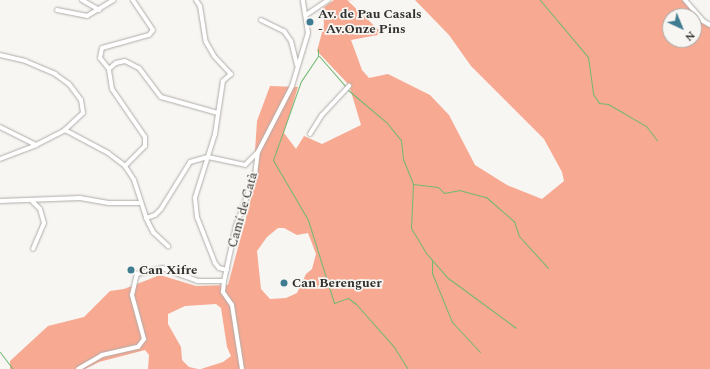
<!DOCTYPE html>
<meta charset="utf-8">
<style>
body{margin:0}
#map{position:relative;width:710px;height:369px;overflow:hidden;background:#f8f6f2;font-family:Spectral,serif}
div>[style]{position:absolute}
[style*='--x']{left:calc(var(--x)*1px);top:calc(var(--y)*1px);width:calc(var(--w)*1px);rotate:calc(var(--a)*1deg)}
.forest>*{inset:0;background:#f7a992}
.stream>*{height:1px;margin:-0.5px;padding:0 0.5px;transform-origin:0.5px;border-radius:0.5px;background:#72b872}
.roads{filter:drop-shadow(0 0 1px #aeaca9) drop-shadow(0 0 1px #aeaca9)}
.minor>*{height:4px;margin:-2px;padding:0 2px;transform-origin:2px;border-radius:2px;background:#fff}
.dots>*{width:11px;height:11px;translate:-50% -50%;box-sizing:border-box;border:2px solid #f8f6f2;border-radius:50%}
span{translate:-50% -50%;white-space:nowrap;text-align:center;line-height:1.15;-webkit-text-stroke:3.5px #f8f6f2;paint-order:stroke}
.poi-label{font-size:13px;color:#30302e;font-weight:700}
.left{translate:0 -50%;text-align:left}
.street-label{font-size:13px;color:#30302e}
.north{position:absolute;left:662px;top:8px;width:40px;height:40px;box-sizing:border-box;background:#f8f6f2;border:1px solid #a8a7a4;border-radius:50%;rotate:136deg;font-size:11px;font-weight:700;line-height:16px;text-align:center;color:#30302e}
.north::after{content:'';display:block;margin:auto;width:14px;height:18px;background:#3f7c92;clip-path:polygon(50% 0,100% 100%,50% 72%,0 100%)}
</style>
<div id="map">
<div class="forest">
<i style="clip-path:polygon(evenodd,334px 0,347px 0,383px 34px,351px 40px,362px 70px,369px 78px,388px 74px,430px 95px,449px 115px,475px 165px,507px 185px,542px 199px,564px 181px,562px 172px,544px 139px,471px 66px,449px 35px,415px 0,682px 0,710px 24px,710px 369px,201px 369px,223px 362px,231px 356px,227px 347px,221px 308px,216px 304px,185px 306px,168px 314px,168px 324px,181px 347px,182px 360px,189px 367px,198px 369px,148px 369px,149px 355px,145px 350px,99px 362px,85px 369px,10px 369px,10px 361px,48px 326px,84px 317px,110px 291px,124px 289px,160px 275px,196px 286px,228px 285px,252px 195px,257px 121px,270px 86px,298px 87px,284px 133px,296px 149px,304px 136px,322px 144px,361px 125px,349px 85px,317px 51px,324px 25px,323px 8px,334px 0,670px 16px,694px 16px,694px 40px,670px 40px,670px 16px,334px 0,278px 228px,284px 228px,297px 235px,308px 233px,316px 254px,312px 269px,306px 274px,297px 293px,286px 298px,270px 299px,261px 289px,257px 251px,267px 237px,278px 228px)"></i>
</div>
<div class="stream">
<i style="--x:540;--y:0;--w:75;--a:49.9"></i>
<i style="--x:588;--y:57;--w:37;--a:82"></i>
<i style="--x:593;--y:94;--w:11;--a:56"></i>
<i style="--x:599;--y:103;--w:9;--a:6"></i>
<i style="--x:608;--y:104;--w:44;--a:30.1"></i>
<i style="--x:646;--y:126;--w:18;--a:52"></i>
<i style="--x:318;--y:49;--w:7;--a:90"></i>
<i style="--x:318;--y:56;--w:30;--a:124"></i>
<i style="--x:301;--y:81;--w:84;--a:109.5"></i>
<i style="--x:273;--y:160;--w:69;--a:59.7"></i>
<i style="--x:308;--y:220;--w:87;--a:72.6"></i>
<i style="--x:334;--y:303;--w:15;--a:-20"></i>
<i style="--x:348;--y:298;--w:10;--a:37"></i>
<i style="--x:356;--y:304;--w:57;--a:48.5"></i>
<i style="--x:394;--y:347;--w:26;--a:58"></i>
<i style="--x:319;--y:56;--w:41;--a:48.9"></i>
<i style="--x:348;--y:90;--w:51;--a:40.2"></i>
<i style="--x:387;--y:123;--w:22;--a:51"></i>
<i style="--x:401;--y:140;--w:19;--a:84"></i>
<i style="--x:403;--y:159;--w:27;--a:68"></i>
<i style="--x:413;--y:184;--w:44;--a:92.6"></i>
<i style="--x:411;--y:228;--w:29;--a:59"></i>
<i style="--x:426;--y:253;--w:33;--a:49"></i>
<i style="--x:448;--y:278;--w:84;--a:36.3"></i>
<i style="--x:413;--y:184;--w:25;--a:7"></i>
<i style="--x:438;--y:187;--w:8;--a:45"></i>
<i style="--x:444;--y:193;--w:15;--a:-11"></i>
<i style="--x:459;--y:190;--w:28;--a:15"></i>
<i style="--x:486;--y:197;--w:37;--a:41"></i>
<i style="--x:514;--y:221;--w:16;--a:72"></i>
<i style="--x:519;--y:236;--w:43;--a:47.8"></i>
<i style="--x:432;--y:261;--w:12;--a:90"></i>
<i style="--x:432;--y:273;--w:53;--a:67.8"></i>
<i style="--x:452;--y:322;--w:41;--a:47"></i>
<i style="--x:0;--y:352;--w:21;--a:53"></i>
</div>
<div class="roads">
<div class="minor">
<i style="--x:82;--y:0;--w:20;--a:30"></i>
<i style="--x:196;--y:0;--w:7;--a:56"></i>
<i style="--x:200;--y:6;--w:36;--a:81"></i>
<i style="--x:206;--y:42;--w:16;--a:60"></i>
<i style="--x:214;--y:56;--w:25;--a:47"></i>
<i style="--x:231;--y:74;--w:11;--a:139"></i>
<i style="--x:223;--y:81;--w:54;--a:98.6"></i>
<i style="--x:215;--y:134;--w:67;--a:107.4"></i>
<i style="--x:195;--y:198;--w:19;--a:84"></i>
<i style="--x:197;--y:217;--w:49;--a:68.6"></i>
<i style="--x:215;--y:263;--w:6;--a:51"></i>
<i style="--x:219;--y:268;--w:8;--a:14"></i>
<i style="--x:685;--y:0;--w:28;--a:49"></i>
<i style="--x:703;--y:21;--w:8;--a:30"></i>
<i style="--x:57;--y:10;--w:31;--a:11"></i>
<i style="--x:87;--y:16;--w:31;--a:-31"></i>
<i style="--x:306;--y:15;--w:27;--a:-34"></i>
<i style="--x:261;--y:20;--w:25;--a:26"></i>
<i style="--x:284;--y:31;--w:12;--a:55"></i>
<i style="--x:291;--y:41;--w:25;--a:76"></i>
<i style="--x:0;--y:55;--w:26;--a:13"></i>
<i style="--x:25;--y:61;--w:33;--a:23"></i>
<i style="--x:55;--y:74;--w:17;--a:36"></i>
<i style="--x:69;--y:84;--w:20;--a:53"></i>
<i style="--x:81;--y:100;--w:13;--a:81"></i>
<i style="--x:83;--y:113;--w:25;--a:137"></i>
<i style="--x:109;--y:69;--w:14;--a:-129"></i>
<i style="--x:100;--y:58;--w:10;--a:-79"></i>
<i style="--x:102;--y:48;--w:49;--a:-15.5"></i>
<i style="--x:149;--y:35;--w:6;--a:-51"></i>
<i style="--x:153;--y:30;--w:36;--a:-124"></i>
<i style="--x:0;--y:127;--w:40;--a:26.6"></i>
<i style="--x:36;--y:145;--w:33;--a:-27"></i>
<i style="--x:65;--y:130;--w:49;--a:28.1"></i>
<i style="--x:108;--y:153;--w:21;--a:37"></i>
<i style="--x:125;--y:166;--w:17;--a:57"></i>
<i style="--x:134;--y:180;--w:40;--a:72"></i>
<i style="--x:146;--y:218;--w:9;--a:-18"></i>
<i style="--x:155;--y:215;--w:8;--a:-45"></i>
<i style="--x:161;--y:209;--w:55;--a:-58.3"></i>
<i style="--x:190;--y:162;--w:19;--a:-16"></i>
<i style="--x:208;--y:157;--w:38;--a:12"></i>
<i style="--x:245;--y:165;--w:18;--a:-45"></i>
<i style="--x:310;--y:134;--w:22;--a:-58"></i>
<i style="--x:322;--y:115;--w:40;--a:-47"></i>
<i style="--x:0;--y:159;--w:39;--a:-21"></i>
<i style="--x:125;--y:166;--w:28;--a:-45"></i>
<i style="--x:145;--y:146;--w:9;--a:-90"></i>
<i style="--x:145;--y:137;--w:58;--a:-124.5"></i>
<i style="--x:112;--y:89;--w:20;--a:-99"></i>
<i style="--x:109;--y:69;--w:9;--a:-41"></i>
<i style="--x:116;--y:63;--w:9;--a:-13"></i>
<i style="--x:125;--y:61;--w:16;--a:27"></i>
<i style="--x:139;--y:68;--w:36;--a:53"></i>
<i style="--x:161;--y:97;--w:59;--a:15.7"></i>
<i style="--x:0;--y:201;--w:80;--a:-2.1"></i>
<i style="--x:80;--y:198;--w:29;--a:10"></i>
<i style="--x:109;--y:203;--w:30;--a:0"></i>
<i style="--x:32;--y:201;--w:11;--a:45"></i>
<i style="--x:40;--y:209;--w:15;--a:74"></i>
<i style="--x:44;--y:223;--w:28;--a:113"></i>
<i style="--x:146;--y:218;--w:16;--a:63"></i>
<i style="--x:153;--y:232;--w:21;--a:43"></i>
<i style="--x:78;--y:369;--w:28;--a:-30"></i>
<i style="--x:102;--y:355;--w:37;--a:-13"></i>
<i style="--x:138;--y:347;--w:10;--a:-53"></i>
<i style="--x:144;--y:339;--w:46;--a:-105.3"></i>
<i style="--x:132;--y:295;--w:22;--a:-77"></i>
<i style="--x:137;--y:274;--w:26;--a:-13"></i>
<i style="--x:162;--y:268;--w:37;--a:20"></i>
<i style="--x:197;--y:281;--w:27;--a:0"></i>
<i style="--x:242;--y:369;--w:65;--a:-98.9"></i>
<i style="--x:232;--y:305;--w:16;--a:-125"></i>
<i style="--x:223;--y:292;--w:11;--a:-85"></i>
<i style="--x:224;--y:281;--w:56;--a:-77.7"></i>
<i style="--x:236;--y:226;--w:54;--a:-69.6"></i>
<i style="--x:255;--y:175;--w:23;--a:-83"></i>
<i style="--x:258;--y:152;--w:74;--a:-62.7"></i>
<i style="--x:292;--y:86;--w:55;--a:-73.2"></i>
<i style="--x:308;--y:33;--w:33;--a:-99"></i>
</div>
</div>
<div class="dots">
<i style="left:310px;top:22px;background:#3f7c92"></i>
<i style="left:131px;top:270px;background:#3f7c92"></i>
<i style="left:284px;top:283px;background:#3f7c92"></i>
</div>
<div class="poi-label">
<span class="left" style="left:318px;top:22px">Av. de Pau Casals<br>- Av.Onze Pins</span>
<span class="left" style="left:139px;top:270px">Can Xifre</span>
<span class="left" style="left:292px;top:283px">Can Berenguer</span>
</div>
<div class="street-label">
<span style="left:243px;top:210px;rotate:-74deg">Camí de Catà</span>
</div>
<div class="north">N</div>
</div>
